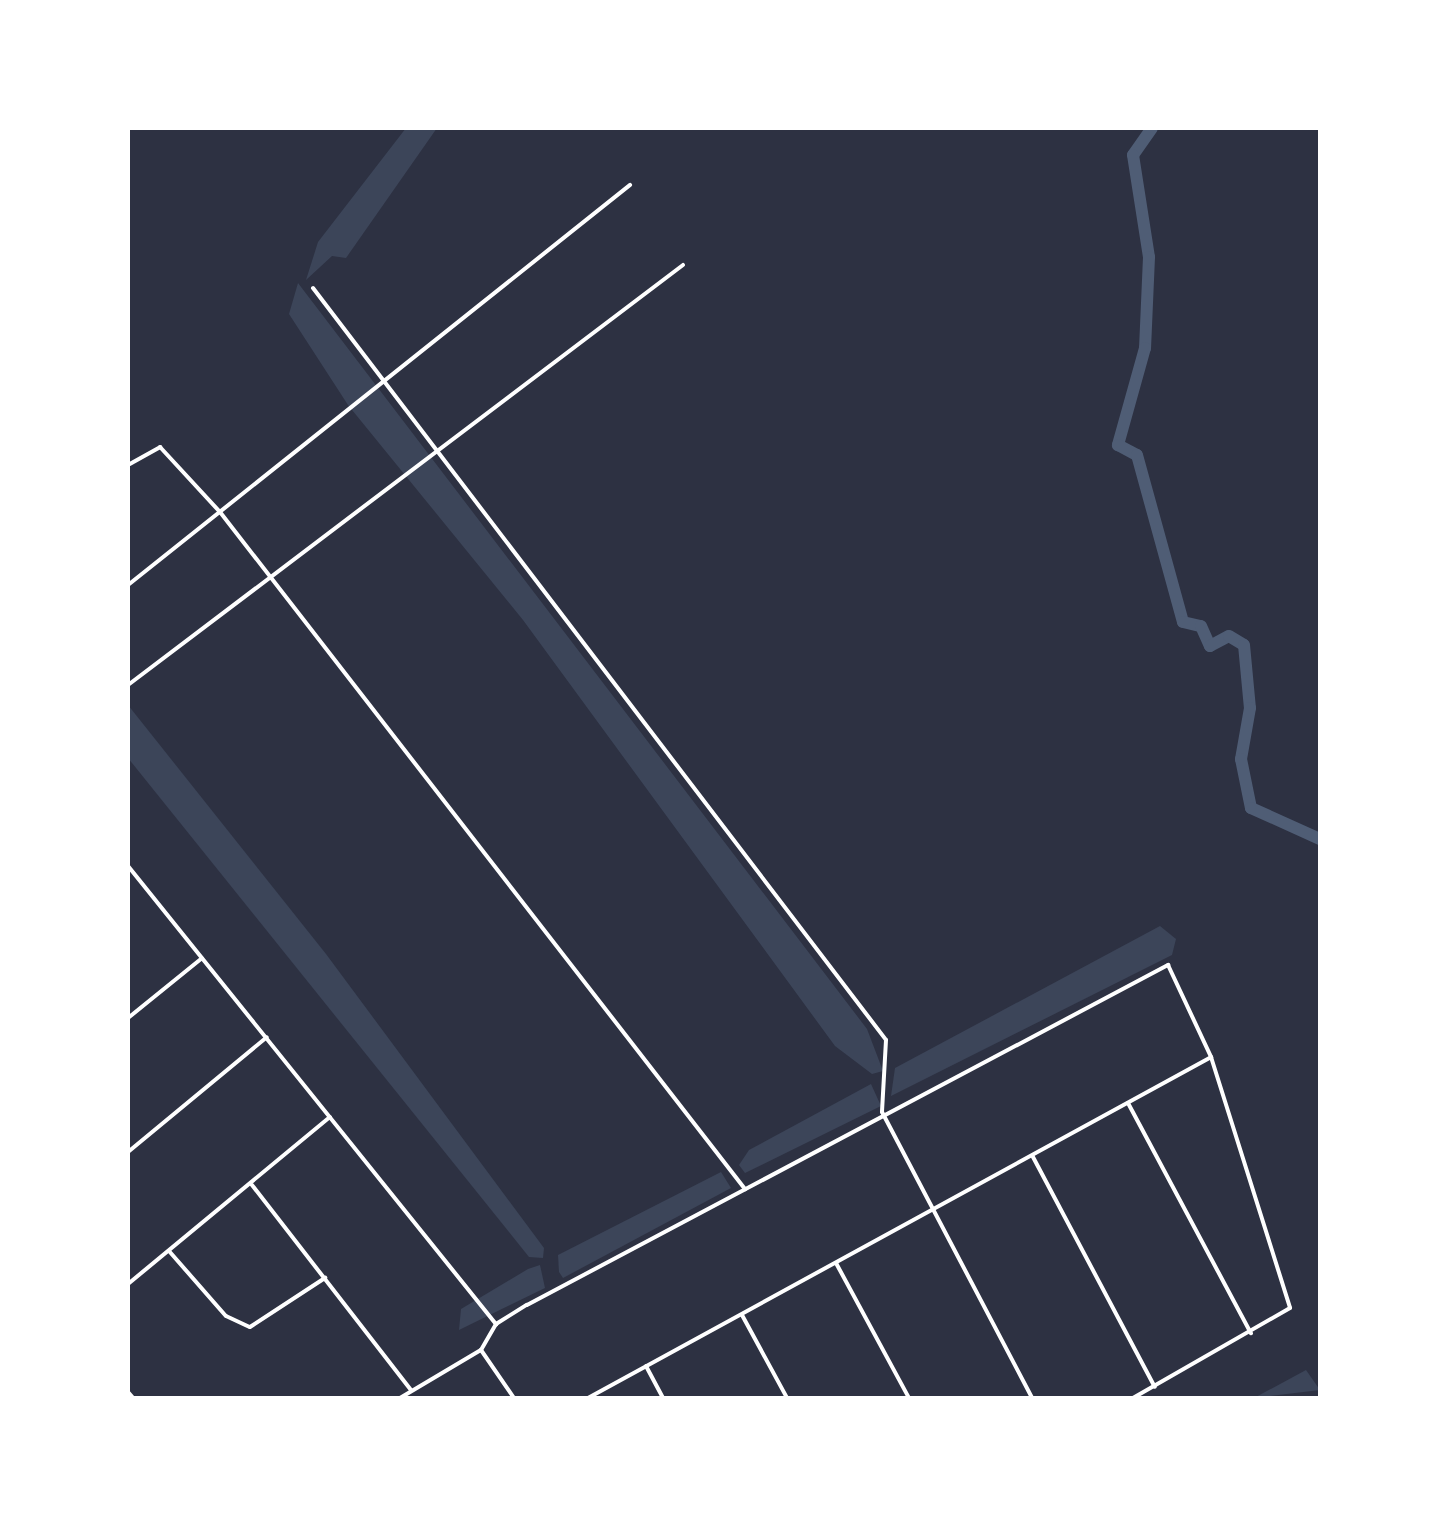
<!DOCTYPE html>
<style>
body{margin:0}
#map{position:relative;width:1448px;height:1526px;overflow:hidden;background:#2d3142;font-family:Montserrat,sans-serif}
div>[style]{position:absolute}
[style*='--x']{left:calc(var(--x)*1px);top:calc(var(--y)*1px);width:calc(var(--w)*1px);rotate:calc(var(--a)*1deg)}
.green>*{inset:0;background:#3c4559}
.stream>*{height:2.5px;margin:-1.25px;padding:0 1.25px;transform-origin:1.25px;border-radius:1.25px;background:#4f5d75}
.river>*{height:12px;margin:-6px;padding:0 6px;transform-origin:6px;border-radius:6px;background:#4f5d75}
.minor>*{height:4px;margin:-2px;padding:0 2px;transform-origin:2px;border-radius:2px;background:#fff}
span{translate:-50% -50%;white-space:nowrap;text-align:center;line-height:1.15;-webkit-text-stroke:8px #fff;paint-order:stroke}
.frame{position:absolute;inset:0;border:130px solid #fff;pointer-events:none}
</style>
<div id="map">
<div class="green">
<i style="clip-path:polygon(406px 128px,437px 128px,346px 258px,332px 256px,306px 280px,318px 242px)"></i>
<i style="clip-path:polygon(298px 283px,867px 1029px,883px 1071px,872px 1074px,835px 1046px,523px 620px,348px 405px,289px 314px)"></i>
<i style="clip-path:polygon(128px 705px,326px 954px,544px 1248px,543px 1258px,529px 1257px,128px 758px)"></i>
<i style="clip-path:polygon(1160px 926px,1176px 939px,1172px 955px,891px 1096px,895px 1068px)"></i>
<i style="clip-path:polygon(871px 1084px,881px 1106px,745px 1173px,739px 1165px,749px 1150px)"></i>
<i style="clip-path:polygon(721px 1172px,731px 1188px,563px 1278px,559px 1272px,558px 1255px)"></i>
<i style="clip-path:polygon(528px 1269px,540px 1265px,545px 1288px,459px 1330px,461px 1309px)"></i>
<i style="clip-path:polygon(1306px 1370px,1320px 1390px,1254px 1398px)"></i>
</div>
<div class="stream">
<i style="--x:1154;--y:128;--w:3;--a:90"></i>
</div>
<div class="river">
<i style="--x:1152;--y:128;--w:33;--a:125"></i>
<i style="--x:1133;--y:155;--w:103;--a:81.1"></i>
<i style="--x:1149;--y:257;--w:91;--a:92.5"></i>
<i style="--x:1145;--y:348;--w:101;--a:105.6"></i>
<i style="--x:1118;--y:445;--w:21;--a:28"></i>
<i style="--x:1137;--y:455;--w:173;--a:74.6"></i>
<i style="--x:1183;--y:622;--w:18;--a:13"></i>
<i style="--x:1201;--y:626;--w:22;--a:66"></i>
<i style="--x:1210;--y:646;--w:21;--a:-28"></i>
<i style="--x:1229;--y:636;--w:17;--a:31"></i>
<i style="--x:1244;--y:645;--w:63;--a:84.6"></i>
<i style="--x:1250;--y:708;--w:52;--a:100"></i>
<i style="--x:1241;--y:759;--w:50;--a:78.5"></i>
<i style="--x:1251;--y:808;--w:76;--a:24.2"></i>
</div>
<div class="minor">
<i style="--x:313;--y:288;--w:945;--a:52.69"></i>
<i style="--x:886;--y:1040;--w:72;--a:93.2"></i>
<i style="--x:882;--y:1112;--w:323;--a:62.3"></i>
<i style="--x:128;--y:465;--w:37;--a:-29"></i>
<i style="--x:160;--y:447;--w:88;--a:47.3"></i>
<i style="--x:220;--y:512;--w:857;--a:52.21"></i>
<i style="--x:128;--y:585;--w:642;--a:-38.55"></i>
<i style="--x:128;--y:685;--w:696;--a:-37.12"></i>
<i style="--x:128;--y:866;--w:588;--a:51.22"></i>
<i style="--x:128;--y:1018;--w:95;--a:-39"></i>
<i style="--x:1128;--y:1103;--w:261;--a:61.9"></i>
<i style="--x:128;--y:1152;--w:180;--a:-39.6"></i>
<i style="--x:1033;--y:1157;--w:260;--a:62.1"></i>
<i style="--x:252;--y:1185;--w:259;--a:52.2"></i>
<i style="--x:169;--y:1251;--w:86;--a:48.8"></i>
<i style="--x:226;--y:1316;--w:26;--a:25"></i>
<i style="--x:250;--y:1327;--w:90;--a:-33.2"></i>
<i style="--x:836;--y:1263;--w:153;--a:61.6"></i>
<i style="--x:128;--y:1284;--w:262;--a:-39.6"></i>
<i style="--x:742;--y:1315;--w:94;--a:61.5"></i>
<i style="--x:481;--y:1350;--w:30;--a:-60"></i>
<i style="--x:496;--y:1324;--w:36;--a:-32"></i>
<i style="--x:527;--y:1305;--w:726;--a:-27.94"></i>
<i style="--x:1168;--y:965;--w:102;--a:64.9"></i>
<i style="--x:1211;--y:1057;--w:263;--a:72.5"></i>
<i style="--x:1290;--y:1308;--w:181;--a:150.2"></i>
<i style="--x:481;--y:1350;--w:58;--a:55.5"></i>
<i style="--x:646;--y:1366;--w:36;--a:62"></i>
<i style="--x:128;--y:1392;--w:8;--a:50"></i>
<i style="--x:400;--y:1398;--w:94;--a:-30.7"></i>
<i style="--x:588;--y:1398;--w:710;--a:-28.69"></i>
</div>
<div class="frame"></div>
</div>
